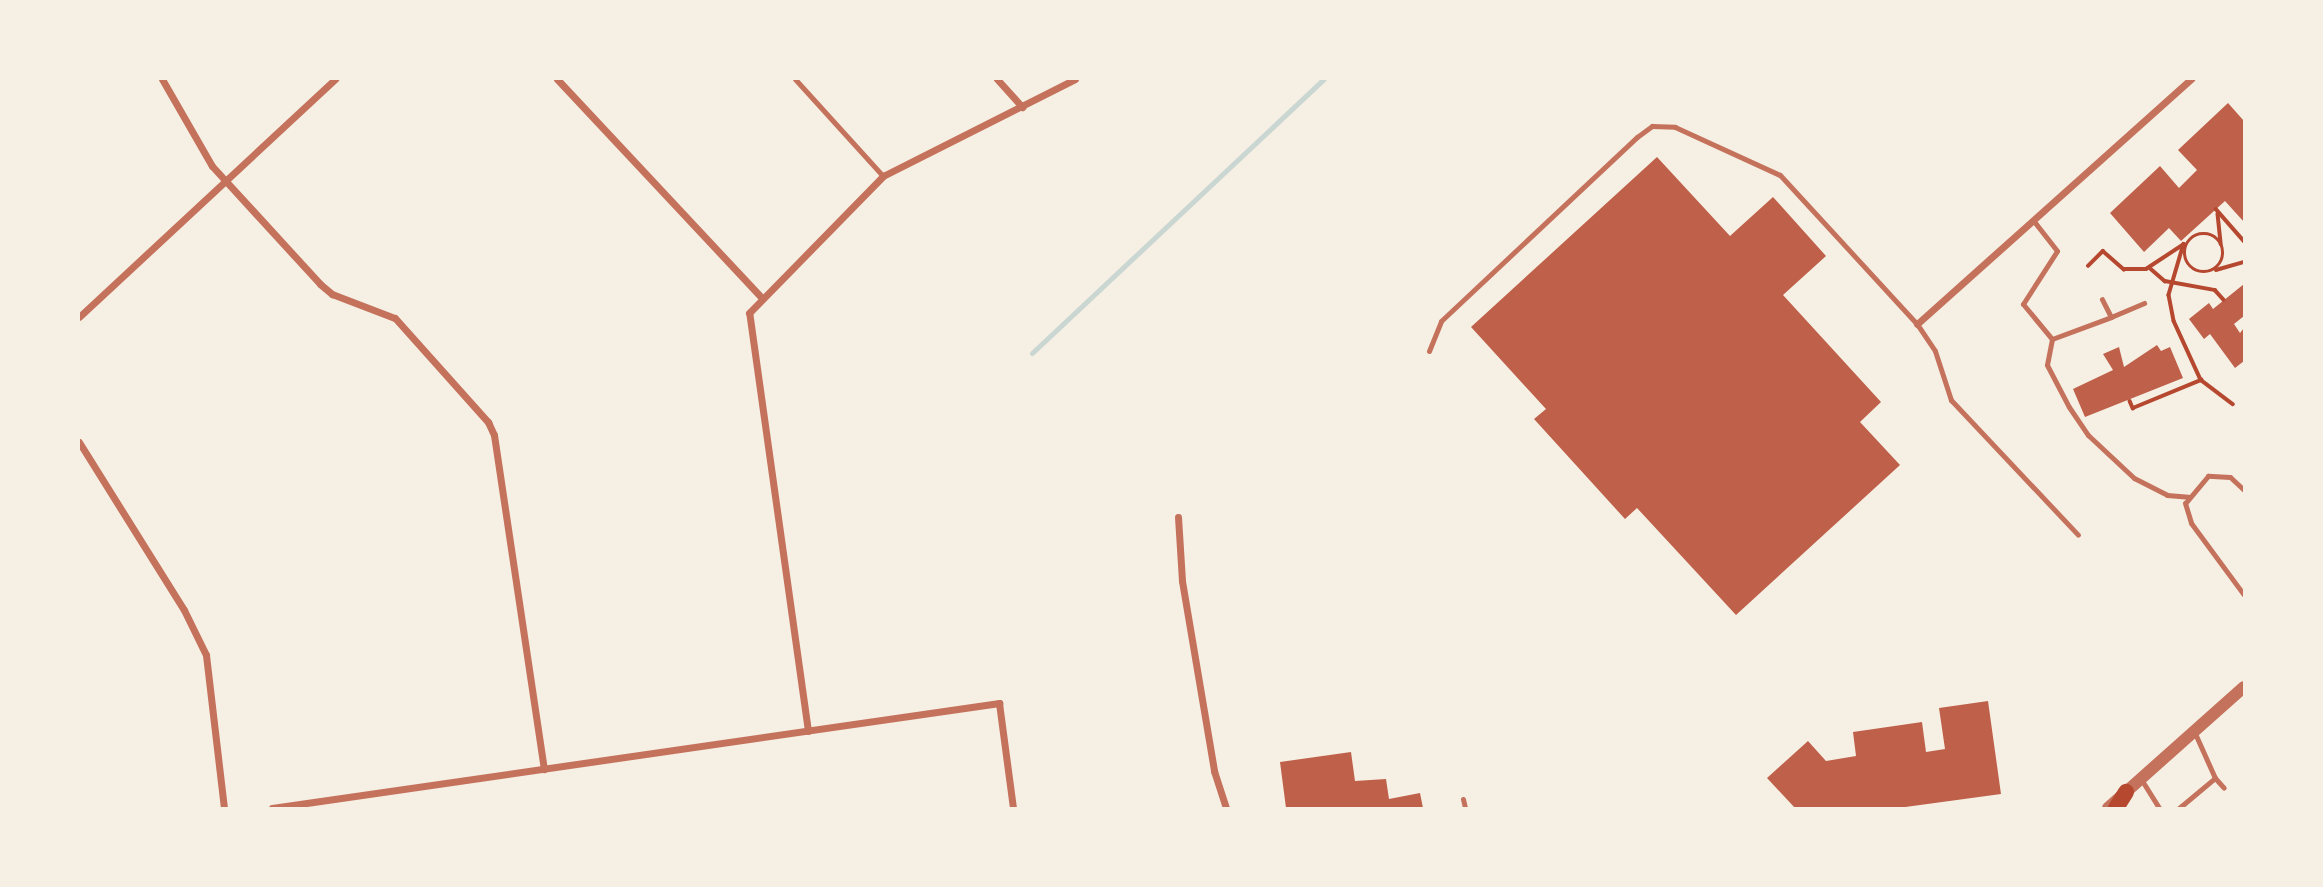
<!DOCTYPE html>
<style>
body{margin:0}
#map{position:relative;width:2323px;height:887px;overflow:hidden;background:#f6efe4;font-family:"PT Sans Narrow",sans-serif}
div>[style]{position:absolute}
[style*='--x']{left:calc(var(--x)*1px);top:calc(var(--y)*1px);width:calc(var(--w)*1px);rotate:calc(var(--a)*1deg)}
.stream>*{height:5px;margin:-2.5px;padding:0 2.5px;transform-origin:2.5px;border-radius:2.5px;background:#c9d6d2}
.building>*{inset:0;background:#bf614a}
.path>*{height:3.5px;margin:-1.75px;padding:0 1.75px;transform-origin:1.75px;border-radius:1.75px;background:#b5482f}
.path>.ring{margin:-1.75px;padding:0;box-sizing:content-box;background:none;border:3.5px solid #b5482f;border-radius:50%}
.service>*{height:5px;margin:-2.5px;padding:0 2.5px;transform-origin:2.5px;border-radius:2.5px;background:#c5725c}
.minor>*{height:7px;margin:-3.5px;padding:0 3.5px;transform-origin:3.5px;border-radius:3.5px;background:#c5725c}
.tertiary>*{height:12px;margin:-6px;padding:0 6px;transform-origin:6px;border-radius:6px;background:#c5725c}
.primary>*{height:16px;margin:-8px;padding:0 8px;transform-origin:8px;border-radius:8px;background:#b5482f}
span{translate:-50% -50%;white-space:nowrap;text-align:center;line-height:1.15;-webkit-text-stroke:6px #f6efe4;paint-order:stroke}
.frame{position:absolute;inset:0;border:80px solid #f6efe4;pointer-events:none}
</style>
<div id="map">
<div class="stream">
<i style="--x:1032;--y:353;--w:400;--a:-43.2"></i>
</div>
<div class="building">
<i style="clip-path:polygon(2228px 103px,2244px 121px,2244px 222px,2225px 201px,2181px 241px,2169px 228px,2144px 252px,2110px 213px,2160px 166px,2179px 188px,2197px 170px,2178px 150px)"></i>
<i style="clip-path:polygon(1657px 157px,1730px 236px,1773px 197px,1826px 256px,1783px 295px,1881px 402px,1860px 422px,1900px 465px,1736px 615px,1637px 508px,1625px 519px,1534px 419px,1546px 409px,1471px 327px)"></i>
<i style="clip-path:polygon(2244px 284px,2244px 316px,2234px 324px,2240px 333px,2244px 328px,2244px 361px,2235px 368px,2210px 334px,2204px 339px,2189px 319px,2209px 303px,2213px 309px)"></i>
<i style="clip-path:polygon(2157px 345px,2161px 351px,2170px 347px,2183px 378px,2085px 417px,2073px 389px,2113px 370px,2103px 354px,2119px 347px,2124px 367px)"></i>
<i style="clip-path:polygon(1988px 701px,2001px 794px,1898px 808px,1795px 808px,1767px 778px,1808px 741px,1826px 761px,1856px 756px,1853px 732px,1922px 722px,1926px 752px,1945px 749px,1939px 708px)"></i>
<i style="clip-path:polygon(1351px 752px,1355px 781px,1386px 779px,1389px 799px,1420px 793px,1423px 808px,1286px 808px,1280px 762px)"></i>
</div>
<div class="path">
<i style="--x:2216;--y:209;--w:43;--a:48.8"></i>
<i style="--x:2218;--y:214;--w:30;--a:84"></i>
<i class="ring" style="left:2185px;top:234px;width:34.5px;height:34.5px"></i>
<i style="--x:2088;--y:266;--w:21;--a:-45"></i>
<i style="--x:2103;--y:251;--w:28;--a:41"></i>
<i style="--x:2124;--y:269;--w:22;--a:0"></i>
<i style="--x:2146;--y:269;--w:45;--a:-33.3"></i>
<i style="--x:2184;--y:244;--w:53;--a:106.4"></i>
<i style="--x:2169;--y:295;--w:26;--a:79"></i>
<i style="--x:2174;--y:321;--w:65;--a:65.4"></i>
<i style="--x:2201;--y:380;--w:40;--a:37"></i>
<i style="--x:2150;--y:268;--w:20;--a:41"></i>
<i style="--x:2165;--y:281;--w:51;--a:10.2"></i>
<i style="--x:2215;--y:290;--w:13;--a:48"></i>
<i style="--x:2216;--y:270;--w:29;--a:-16"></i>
<i style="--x:2130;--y:401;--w:8;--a:67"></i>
<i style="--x:2133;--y:408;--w:74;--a:-22.4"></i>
</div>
<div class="service">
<i style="--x:795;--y:79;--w:131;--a:47.8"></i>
<i style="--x:2033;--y:220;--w:39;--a:52"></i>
<i style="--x:2057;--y:251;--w:63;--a:122.7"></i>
<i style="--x:2023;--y:304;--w:45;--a:50.4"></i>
<i style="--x:2052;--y:339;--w:26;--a:101"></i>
<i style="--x:2047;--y:365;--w:47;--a:62.4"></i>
<i style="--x:2069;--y:407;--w:34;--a:56"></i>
<i style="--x:2088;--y:435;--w:63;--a:43.1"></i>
<i style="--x:2134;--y:478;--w:37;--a:27"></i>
<i style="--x:2167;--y:495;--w:21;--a:5"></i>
<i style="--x:2111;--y:317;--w:36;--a:-23"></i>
<i style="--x:2052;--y:339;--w:63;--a:-20.4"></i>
<i style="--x:2111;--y:317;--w:20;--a:-117"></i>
<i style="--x:1429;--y:351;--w:32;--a:-68"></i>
<i style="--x:1441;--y:321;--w:269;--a:-43.2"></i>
<i style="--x:1637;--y:137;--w:19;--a:-36"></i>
<i style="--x:1652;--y:126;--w:23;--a:2"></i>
<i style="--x:1675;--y:127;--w:115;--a:24.6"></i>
<i style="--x:1780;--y:175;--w:202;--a:47.4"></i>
<i style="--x:1917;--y:324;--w:32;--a:56"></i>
<i style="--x:1935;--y:351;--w:52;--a:71.9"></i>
<i style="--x:1951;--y:400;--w:185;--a:46.7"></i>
<i style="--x:2244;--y:490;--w:19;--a:-137"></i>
<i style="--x:2230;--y:477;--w:22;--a:-177"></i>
<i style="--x:2208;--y:476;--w:35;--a:130"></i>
<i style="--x:2185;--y:503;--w:21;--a:73"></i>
<i style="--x:2191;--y:523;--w:89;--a:53.6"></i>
<i style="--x:2215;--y:778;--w:13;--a:48"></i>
<i style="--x:2141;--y:779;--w:34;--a:58"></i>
<i style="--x:1463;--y:799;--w:9;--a:77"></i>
<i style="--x:2179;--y:808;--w:47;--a:-39.8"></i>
<i style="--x:2215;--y:778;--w:51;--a:-114.1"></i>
</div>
<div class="minor">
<i style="--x:162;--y:79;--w:100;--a:60.1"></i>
<i style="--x:212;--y:166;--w:160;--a:47.5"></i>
<i style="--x:320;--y:284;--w:16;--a:40"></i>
<i style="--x:332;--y:294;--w:67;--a:20.9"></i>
<i style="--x:395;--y:318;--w:140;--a:48.2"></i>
<i style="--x:488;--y:422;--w:14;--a:65"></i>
<i style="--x:494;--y:435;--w:338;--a:81.5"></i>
<i style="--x:557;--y:79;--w:299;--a:46.9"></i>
<i style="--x:997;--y:79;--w:38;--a:48"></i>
<i style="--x:79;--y:317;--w:350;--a:-42.9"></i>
<i style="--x:1917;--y:324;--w:368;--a:-41.8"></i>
<i style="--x:79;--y:442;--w:198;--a:58"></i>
<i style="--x:184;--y:610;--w:50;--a:63.9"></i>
<i style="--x:206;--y:655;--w:154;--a:83.3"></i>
<i style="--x:1178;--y:517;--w:64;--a:86.4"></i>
<i style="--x:1182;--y:581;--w:193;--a:80.4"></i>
<i style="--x:1214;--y:771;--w:39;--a:72"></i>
<i style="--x:808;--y:731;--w:422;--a:-98"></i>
<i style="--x:749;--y:313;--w:192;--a:-45.6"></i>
<i style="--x:883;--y:176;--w:215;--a:-26.8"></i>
<i style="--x:272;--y:808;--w:735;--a:-8.22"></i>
<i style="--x:999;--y:703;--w:106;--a:82.4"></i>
</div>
<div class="tertiary">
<i style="--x:2108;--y:808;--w:182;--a:-41.7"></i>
</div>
<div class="primary">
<i style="--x:2116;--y:808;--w:19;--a:-58"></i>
</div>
<div class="frame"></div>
</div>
